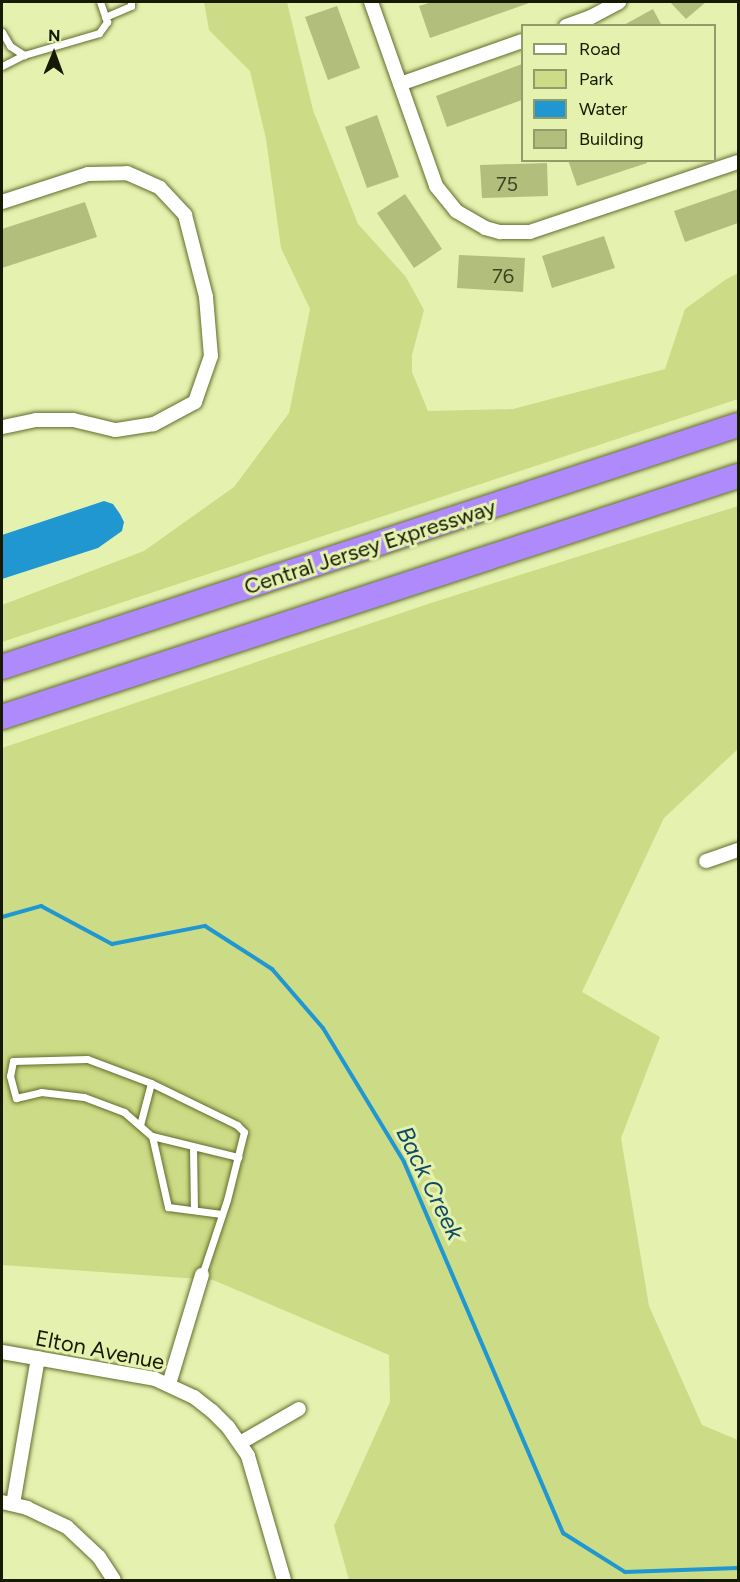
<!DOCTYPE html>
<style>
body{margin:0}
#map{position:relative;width:740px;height:1582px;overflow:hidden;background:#e5f2af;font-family:Figtree,sans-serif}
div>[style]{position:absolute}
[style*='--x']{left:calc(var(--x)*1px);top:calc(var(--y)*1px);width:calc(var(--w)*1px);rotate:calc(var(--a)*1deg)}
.green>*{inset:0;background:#ccdb85}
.water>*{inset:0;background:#2197d2}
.stream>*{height:4px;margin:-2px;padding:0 2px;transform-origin:2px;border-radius:2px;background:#2197d2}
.building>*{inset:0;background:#b2be7c}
.roads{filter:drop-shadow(0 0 2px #626c2c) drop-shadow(0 0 2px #626c2c)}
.service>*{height:7px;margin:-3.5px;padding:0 3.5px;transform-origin:3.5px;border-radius:3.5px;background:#fff}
.minor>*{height:14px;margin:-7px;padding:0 7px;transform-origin:7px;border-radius:7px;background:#fff}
.motorway>*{height:24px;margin:-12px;padding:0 12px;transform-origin:12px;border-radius:12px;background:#af8afc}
span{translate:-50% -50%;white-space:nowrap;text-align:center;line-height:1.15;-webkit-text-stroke:6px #e5f2af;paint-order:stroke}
.number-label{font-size:20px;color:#3d4320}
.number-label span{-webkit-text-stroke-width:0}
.street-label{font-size:22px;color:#161a02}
.water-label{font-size:24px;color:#0e4a68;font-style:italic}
.frame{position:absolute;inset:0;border:3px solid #161a02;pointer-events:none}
.legend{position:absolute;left:521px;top:24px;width:195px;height:138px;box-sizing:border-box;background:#e5f2af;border:2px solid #929c6a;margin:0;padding:8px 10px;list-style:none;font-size:18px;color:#161a02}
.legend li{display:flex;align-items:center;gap:12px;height:30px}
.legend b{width:30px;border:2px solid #929c6a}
.north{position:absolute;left:24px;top:24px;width:60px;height:60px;-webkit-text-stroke:4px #e5f2af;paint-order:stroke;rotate:1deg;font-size:16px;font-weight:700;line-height:24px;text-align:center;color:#161a02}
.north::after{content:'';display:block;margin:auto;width:21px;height:27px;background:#161a02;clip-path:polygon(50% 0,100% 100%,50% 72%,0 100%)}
</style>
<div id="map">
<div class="green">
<i style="clip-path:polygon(204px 2px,287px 2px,313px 110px,358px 224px,406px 277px,424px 310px,412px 355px,412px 372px,428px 411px,513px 409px,665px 369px,685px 309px,725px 280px,738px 273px,738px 399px,2px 642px,2px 605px,144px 551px,234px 487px,289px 413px,310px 309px,281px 248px,266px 139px,250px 71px,209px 30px)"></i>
<i style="clip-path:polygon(738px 506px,738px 749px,664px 818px,582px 992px,660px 1037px,621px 1138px,649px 1306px,702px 1425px,738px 1440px,738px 1580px,349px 1580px,334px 1526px,390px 1402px,389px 1355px,213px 1280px,2px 1265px,2px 748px,434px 602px)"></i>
</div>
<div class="water">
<i style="clip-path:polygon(104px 501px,113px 504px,120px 514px,124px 522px,122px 531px,98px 548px,2px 579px,2px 535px)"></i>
</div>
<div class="stream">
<i style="--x:2;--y:917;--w:41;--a:-15.8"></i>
<i style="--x:41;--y:906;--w:81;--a:28.2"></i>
<i style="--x:112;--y:944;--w:95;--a:-11"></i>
<i style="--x:205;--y:926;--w:80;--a:32.7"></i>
<i style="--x:272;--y:969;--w:78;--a:49.2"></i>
<i style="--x:323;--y:1028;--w:157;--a:58.8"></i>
<i style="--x:404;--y:1162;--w:404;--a:66.8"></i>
<i style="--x:563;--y:1533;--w:73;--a:32.2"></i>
<i style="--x:625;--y:1572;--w:113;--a:-2"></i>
</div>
<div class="building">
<i style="clip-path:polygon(432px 2px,529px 2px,529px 3px,430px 38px,419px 6px)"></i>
<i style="clip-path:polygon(670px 2px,706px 2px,686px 19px)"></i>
<i style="clip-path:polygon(337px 6px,360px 68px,328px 80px,305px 17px)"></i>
<i style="clip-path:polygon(653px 9px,662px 26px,622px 26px)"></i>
<i style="clip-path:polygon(522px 64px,522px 100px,447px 127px,436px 96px)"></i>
<i style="clip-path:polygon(377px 115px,399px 177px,367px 188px,345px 127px)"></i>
<i style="clip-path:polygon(568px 160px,647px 160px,647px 163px,577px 186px)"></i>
<i style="clip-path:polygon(547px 163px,548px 196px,482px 198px,480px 165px)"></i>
<i style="clip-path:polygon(738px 189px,738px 223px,685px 242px,674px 211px)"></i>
<i style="clip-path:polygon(405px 194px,442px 249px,414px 268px,377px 213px)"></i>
<i style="clip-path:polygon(85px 202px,97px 237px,2px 268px,2px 229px)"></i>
<i style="clip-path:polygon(604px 236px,615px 268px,552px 288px,542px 256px)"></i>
<i style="clip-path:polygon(459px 255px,525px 258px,523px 292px,457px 288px)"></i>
</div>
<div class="roads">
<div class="service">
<i style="--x:105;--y:17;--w:28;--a:-23"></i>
<i style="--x:131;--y:6;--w:4;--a:-90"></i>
<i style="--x:2;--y:32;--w:16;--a:60"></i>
<i style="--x:10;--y:46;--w:17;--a:33"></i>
<i style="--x:24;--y:55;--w:78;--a:-16.3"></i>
<i style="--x:99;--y:33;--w:14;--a:-54"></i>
<i style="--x:107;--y:22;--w:21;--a:-109"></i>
<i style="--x:2;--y:66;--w:25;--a:-27"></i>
<i style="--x:140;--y:1125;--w:43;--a:-75.3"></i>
<i style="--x:152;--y:1136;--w:89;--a:13.7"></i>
<i style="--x:193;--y:1147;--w:62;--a:89.1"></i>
<i style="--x:202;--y:1275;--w:79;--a:-71.6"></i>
<i style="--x:227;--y:1200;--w:70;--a:-76"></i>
<i style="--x:244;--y:1132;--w:10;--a:-135"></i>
<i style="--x:237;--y:1125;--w:96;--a:-154"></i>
<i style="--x:151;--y:1083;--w:68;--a:-159.4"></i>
<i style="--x:87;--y:1059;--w:74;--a:178.5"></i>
<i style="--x:13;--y:1061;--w:15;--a:101"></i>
<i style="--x:10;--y:1076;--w:23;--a:75"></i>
<i style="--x:16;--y:1098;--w:26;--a:-13"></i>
<i style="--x:41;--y:1092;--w:43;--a:6.6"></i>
<i style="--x:84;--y:1097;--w:43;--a:20.6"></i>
<i style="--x:124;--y:1112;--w:37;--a:41"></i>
<i style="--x:152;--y:1136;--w:73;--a:77.3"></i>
<i style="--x:168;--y:1207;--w:54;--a:7.4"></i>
</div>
<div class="minor">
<i style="--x:371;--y:2;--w:195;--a:70.5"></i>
<i style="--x:436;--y:186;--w:32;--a:51"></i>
<i style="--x:456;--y:211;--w:34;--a:30"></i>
<i style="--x:485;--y:228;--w:16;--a:15"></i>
<i style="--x:500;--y:232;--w:30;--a:0"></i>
<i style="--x:530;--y:232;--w:219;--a:-18.6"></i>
<i style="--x:566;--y:26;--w:27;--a:-20"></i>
<i style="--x:591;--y:17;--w:32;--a:-28"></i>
<i style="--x:400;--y:84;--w:129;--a:-19.4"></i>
<i style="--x:2;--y:202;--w:90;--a:-18"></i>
<i style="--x:88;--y:174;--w:39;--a:-1"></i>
<i style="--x:127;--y:173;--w:36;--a:24"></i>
<i style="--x:160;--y:188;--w:37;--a:47"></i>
<i style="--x:185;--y:215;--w:85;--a:75.6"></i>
<i style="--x:206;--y:297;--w:59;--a:85.2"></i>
<i style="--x:211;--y:356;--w:49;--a:109.2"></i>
<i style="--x:195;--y:402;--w:47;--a:151.8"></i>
<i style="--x:154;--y:424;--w:39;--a:171"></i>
<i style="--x:115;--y:430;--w:43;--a:-166.6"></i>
<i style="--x:73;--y:420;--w:37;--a:180"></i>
<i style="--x:36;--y:420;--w:35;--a:168"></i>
<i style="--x:706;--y:861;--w:34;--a:-19"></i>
<i style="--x:2;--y:1352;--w:155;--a:10"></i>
<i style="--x:155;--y:1379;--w:43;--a:24.8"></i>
<i style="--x:194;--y:1397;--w:23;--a:38"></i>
<i style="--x:212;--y:1411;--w:23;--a:45"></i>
<i style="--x:228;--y:1427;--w:35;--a:55"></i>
<i style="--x:248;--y:1456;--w:129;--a:73.8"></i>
<i style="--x:169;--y:1384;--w:114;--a:-73.2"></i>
<i style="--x:240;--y:1443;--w:68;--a:-30"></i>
<i style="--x:2;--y:1502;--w:26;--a:13"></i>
<i style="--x:27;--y:1508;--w:44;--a:25.4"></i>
<i style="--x:67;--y:1527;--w:44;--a:43.2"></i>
<i style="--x:99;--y:1557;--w:27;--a:57"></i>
<i style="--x:13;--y:1504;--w:148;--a:-80.3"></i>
</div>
<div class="motorway">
<i style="--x:2;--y:667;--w:775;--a:-18.2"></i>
<i style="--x:2;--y:717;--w:774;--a:-18.13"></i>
</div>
</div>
<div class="number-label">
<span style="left:507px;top:184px">75</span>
<span style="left:503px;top:276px">76</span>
</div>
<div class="street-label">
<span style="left:370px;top:547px;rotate:-18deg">Central Jersey Expressway</span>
<span style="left:100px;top:1350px;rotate:11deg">Elton Avenue</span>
</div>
<div class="water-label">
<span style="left:430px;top:1183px;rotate:64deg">Back Creek</span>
</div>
<div class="frame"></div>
<ul class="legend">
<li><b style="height:8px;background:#fff"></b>Road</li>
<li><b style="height:16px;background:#ccdb85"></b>Park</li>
<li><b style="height:16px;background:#2197d2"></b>Water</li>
<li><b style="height:16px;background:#b2be7c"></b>Building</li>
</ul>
<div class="north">N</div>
</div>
